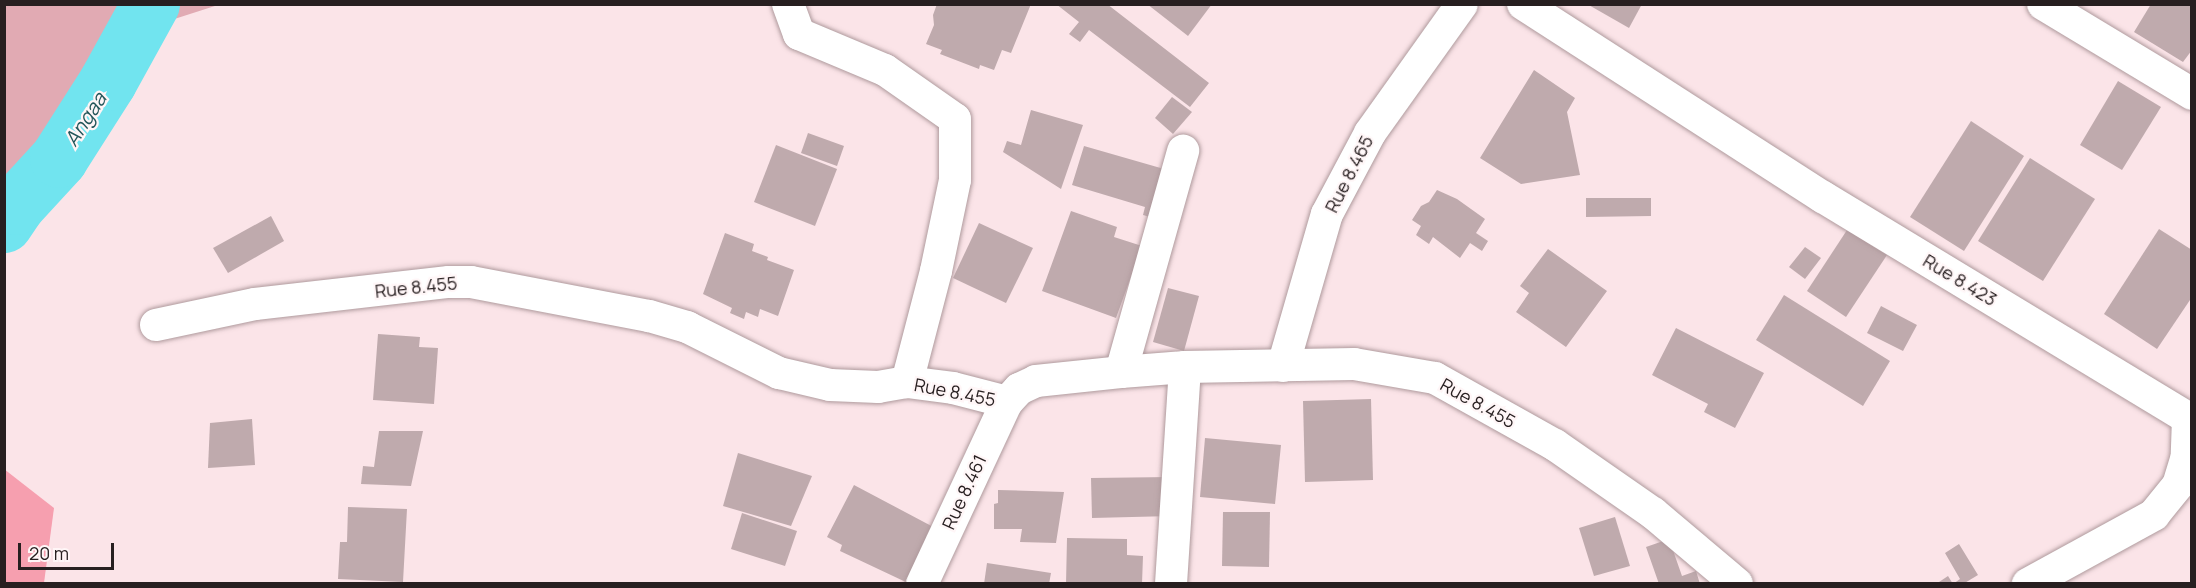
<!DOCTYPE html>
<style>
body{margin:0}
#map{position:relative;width:2196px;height:588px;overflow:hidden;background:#fbe4e8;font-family:Manrope,sans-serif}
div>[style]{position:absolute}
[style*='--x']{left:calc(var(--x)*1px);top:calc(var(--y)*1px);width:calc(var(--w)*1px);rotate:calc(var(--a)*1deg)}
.green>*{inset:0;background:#e1aab3}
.forest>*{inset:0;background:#f69faf}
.river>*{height:58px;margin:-29px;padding:0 29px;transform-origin:29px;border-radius:29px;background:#71e4ef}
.building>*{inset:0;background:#bfaaad}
.roads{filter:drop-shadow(0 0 2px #af9a9d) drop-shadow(0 0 2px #af9a9d)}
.minor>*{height:32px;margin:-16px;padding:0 16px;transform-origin:16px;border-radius:16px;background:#fff}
span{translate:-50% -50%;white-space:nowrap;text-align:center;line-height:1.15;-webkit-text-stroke:4.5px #fff6f7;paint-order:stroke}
.street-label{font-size:18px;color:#271f20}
.water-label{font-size:20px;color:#23565a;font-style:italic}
.frame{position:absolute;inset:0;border:6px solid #271f20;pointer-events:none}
.scale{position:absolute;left:18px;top:543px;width:96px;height:27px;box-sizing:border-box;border:3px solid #271f20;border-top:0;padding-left:8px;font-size:18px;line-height:21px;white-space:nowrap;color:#271f20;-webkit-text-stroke:4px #fff6f7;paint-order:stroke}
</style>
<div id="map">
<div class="green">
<i style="clip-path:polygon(5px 4px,218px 5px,137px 31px,108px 82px,59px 159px,16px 206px,5px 224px)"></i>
</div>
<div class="forest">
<i style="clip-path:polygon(4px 469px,54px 508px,44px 583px,5px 583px)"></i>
</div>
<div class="river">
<i style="--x:4;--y:224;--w:22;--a:-56"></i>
<i style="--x:16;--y:206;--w:64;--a:-47.5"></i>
<i style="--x:59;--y:159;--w:91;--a:-57.5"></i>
<i style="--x:108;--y:82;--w:89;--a:-61.1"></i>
</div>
<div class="building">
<i style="clip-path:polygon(937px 4px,1031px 4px,1011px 53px,1002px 50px,994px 70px,980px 65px,979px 69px,940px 54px,942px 50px,926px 44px,934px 25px,933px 15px)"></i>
<i style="clip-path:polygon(1056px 4px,1107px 4px,1209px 83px,1190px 107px,1089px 30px,1080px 42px,1069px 34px,1079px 22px)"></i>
<i style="clip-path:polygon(1147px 4px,1212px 4px,1188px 36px)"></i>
<i style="clip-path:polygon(1587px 4px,1642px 4px,1629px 28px)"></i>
<i style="clip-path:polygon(2151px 4px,2192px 4px,2192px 50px,2183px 62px,2134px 32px)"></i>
<i style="clip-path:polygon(1534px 70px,1575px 98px,1567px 112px,1580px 175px,1521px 184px,1480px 158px)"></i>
<i style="clip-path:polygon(2118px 81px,2161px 107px,2122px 170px,2080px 145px)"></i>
<i style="clip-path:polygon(1172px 97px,1192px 112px,1173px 134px,1155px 118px)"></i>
<i style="clip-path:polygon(1031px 110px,1083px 125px,1061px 189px,1003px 152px,1007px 141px,1021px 145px)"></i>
<i style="clip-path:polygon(1971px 121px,2024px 156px,1964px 251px,1910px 217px)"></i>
<i style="clip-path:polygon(808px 133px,844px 146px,837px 166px,801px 153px)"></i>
<i style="clip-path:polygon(776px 145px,837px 169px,815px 226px,754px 202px)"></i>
<i style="clip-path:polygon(1084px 146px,1171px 171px,1157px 219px,1143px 215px,1145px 207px,1072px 185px)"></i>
<i style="clip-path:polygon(2030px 158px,2095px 199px,2043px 281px,1978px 241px)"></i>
<i style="clip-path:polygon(1437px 190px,1457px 199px,1485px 219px,1476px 233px,1488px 241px,1482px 251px,1470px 243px,1460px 258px,1433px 237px,1429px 244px,1416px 235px,1421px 226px,1412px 220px,1421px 206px,1429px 202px)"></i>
<i style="clip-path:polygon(1586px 198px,1651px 198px,1651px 216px,1586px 217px)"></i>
<i style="clip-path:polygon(1071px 211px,1117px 227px,1114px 237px,1142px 246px,1116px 318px,1042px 291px)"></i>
<i style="clip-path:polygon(271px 216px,284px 241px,228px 273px,213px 248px)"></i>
<i style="clip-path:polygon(979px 223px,1033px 248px,1006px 303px,953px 278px)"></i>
<i style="clip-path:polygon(2159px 229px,2192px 250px,2192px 297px,2157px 349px,2104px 314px)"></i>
<i style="clip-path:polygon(1847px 230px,1887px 255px,1846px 317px,1807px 291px)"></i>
<i style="clip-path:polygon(725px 233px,754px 244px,752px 251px,768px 257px,767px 260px,794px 270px,778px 316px,760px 309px,758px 317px,746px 312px,744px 319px,730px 313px,732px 308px,703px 294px)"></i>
<i style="clip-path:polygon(1805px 247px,1821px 258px,1805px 279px,1789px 267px)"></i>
<i style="clip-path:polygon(1548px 249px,1607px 291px,1566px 347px,1516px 312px,1529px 293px,1520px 286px)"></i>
<i style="clip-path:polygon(1168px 288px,1199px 296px,1184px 351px,1153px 342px)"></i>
<i style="clip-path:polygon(1784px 295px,1890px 361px,1863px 406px,1756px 340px)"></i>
<i style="clip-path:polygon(1881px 306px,1917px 325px,1903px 351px,1867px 333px)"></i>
<i style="clip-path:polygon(1676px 328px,1764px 373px,1735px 428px,1704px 412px,1708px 404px,1652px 375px)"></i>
<i style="clip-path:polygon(378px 334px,420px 337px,419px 347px,438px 348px,434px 404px,373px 400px)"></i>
<i style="clip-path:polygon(1371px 399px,1373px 480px,1305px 482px,1303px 401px)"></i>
<i style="clip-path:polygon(252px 419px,255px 465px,208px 468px,210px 423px)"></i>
<i style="clip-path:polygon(379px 431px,423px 431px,411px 486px,361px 484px,363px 466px,374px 467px)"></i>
<i style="clip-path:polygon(1205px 438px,1281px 445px,1275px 504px,1200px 497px)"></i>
<i style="clip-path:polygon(738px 453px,812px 476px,791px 526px,723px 506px)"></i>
<i style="clip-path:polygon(1171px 477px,1172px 516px,1092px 518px,1091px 478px)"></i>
<i style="clip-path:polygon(854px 485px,939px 530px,910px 584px,840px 551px,842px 545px,827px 537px)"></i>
<i style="clip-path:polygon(998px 490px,1064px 492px,1056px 543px,1020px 542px,1022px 529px,994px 529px,994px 504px,998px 503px)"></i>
<i style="clip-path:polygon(348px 507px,407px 509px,403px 582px,338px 579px,340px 542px,347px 542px)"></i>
<i style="clip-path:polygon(1223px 512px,1270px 512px,1269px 567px,1222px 566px)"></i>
<i style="clip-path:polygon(742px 513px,797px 531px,785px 566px,731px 549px)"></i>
<i style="clip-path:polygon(1615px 517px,1630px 566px,1594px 576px,1579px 528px)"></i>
<i style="clip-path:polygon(1067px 538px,1127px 539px,1127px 555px,1143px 556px,1142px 584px,1066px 584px)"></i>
<i style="clip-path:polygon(1669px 539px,1682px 576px,1696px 571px,1700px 584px,1659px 584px,1646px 547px)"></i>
<i style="clip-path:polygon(1959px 544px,1978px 575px,1963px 584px,1953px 584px,1960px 579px,1945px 553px)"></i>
<i style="clip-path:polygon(987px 563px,1051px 573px,1049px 584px,984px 584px)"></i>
<i style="clip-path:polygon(1948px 576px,1953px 584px,1936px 584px)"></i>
</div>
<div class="roads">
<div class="minor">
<i style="--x:788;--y:4;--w:32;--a:70"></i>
<i style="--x:799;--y:34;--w:93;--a:22.7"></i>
<i style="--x:885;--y:70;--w:85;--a:35"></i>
<i style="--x:955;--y:119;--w:61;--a:90"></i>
<i style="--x:955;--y:180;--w:93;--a:101.8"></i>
<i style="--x:936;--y:271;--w:115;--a:104.6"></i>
<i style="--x:1523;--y:4;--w:357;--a:32.8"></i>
<i style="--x:1823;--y:197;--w:427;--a:31.2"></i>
<i style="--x:2188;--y:418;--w:38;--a:92"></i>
<i style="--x:2187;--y:456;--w:30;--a:107"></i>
<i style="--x:2178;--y:485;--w:38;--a:129"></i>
<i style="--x:2154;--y:515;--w:144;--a:151.3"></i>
<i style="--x:2043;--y:4;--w:174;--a:31.1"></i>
<i style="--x:156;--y:325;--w:101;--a:-12"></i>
<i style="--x:255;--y:304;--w:195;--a:-6.5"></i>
<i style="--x:449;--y:282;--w:22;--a:0"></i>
<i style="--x:471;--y:282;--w:181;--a:10.8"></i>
<i style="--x:649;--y:316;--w:40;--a:16"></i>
<i style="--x:687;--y:327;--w:103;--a:26.6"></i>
<i style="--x:779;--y:373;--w:52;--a:13.2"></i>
<i style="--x:830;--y:385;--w:48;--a:2.4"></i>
<i style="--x:878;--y:387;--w:29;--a:-10"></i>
<i style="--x:907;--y:382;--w:46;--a:7.4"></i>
<i style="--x:953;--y:388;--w:56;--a:14.5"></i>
<i style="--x:1007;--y:402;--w:18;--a:-47"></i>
<i style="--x:1019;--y:389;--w:19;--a:-25"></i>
<i style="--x:1036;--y:381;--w:85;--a:-6"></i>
<i style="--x:1121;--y:372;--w:64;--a:-4.5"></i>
<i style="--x:1185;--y:367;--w:169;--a:-1"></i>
<i style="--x:1354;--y:364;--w:82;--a:9.8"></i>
<i style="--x:1435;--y:378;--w:137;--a:29.2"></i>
<i style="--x:1555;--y:445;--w:119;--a:34.8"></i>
<i style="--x:1653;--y:513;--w:110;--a:40.2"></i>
<i style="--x:1283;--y:366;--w:158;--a:-73.9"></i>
<i style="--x:1327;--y:214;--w:92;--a:-62"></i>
<i style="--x:1370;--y:133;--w:158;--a:-54.5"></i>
<i style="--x:1121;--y:372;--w:230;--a:-74.3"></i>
<i style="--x:922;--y:584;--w:201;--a:-65"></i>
<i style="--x:1171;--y:584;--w:217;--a:-86.3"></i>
</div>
</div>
<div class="street-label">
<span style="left:1349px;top:174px;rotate:-63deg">Rue 8.465</span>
<span style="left:1960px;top:280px;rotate:31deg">Rue 8.423</span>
<span style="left:416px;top:287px;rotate:-6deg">Rue 8.455</span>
<span style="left:955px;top:392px;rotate:11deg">Rue 8.455</span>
<span style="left:1478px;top:403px;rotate:29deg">Rue 8.455</span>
<span style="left:964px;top:492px;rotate:-65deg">Rue 8.461</span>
</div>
<div class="water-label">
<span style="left:85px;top:119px;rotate:-57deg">Angaa</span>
</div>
<div class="frame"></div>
<div class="scale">20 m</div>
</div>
